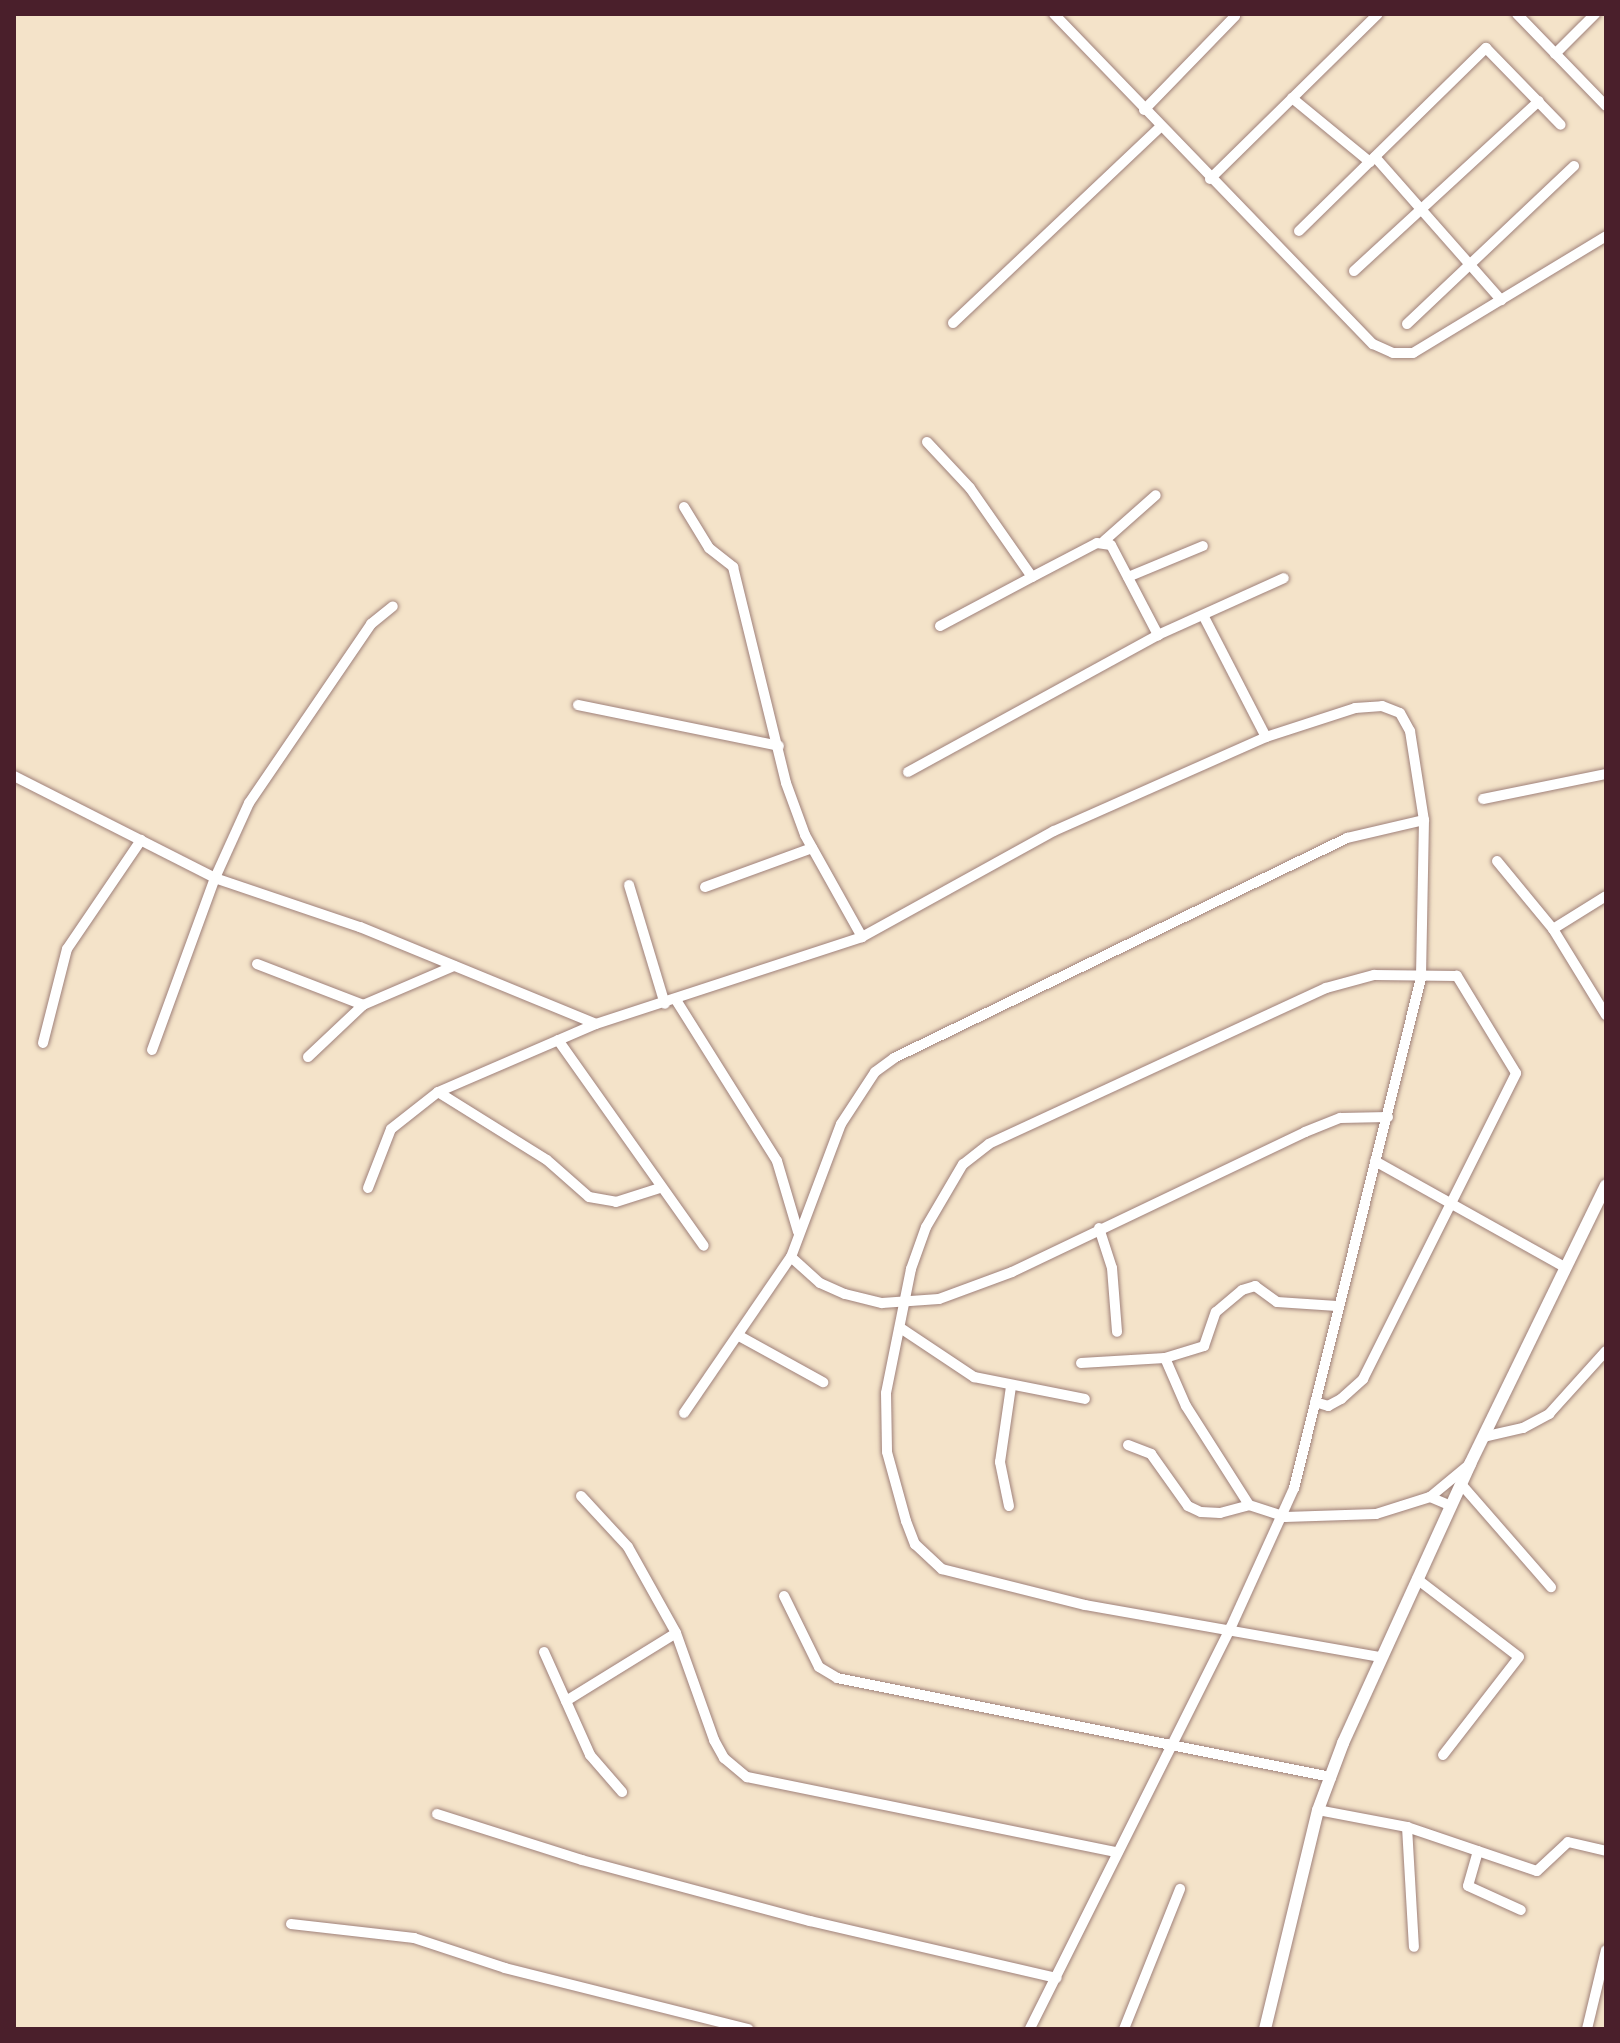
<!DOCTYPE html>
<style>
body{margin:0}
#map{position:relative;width:1620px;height:2043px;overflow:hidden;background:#f4e3c9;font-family:"IM FELL Double Pica",serif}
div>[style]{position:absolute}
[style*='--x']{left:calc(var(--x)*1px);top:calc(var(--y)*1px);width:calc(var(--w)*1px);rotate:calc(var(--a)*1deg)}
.roads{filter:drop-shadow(0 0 2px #9f817a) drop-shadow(0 0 2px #9f817a)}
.minor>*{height:10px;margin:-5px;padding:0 5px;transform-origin:5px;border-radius:5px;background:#fff}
.tertiary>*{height:12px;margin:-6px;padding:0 6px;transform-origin:6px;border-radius:6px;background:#fff}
span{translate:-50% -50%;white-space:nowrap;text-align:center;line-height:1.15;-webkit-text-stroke:6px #fbf7ec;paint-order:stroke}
.frame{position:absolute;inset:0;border:16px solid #4a1f2b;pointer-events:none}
</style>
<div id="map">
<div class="roads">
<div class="minor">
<i style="--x:1054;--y:14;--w:459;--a:46"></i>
<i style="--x:1373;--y:344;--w:22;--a:24"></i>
<i style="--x:1393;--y:353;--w:20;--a:0"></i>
<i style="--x:1413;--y:353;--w:226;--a:-31.2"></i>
<i style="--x:1517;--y:14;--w:128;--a:45.9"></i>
<i style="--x:1555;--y:54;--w:57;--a:-45"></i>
<i style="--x:1292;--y:98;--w:101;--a:39.4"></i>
<i style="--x:1144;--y:110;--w:131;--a:-45.9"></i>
<i style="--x:1375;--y:157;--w:191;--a:48.6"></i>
<i style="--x:1210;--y:179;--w:235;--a:-44.5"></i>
<i style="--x:1299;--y:231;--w:262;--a:-44.4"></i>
<i style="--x:1486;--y:48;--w:107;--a:45.8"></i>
<i style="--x:1354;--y:271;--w:251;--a:-42.6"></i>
<i style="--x:953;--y:323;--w:285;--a:-43.4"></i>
<i style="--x:1407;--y:324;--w:230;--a:-43.4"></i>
<i style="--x:927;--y:442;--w:63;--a:46.9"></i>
<i style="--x:970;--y:488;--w:108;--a:55.1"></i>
<i style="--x:1032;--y:577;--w:73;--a:-27.6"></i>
<i style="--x:1097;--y:543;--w:14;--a:8"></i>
<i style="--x:1111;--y:545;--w:102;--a:62.4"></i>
<i style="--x:684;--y:507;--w:48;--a:58.6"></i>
<i style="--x:709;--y:548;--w:31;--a:38"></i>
<i style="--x:733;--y:567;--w:222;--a:76.2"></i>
<i style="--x:786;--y:783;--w:55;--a:69.9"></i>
<i style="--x:805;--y:835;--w:117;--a:60.8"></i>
<i style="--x:1104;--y:541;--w:69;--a:-41.5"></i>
<i style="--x:1128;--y:577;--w:81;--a:-22.5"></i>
<i style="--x:1204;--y:617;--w:135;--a:62.7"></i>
<i style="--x:940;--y:626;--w:104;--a:-28"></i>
<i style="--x:578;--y:705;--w:205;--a:11.5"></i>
<i style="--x:908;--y:772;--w:285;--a:-28.7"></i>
<i style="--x:1158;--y:635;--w:138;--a:-24.3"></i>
<i style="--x:14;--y:776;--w:225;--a:26.9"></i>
<i style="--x:215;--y:878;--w:153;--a:18.7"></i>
<i style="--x:360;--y:927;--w:255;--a:22.3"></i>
<i style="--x:1483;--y:799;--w:126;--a:-11.5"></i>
<i style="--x:1497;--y:861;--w:88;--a:50.5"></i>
<i style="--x:1553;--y:929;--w:101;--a:58.4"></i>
<i style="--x:629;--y:885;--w:124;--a:73.2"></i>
<i style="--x:705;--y:887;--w:114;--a:-20"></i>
<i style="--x:1553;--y:929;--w:62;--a:-31.9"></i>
<i style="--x:257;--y:964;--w:114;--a:21.1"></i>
<i style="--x:676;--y:1000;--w:190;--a:57.9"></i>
<i style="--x:777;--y:1161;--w:74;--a:73.5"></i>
<i style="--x:558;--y:1040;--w:252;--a:54.7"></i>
<i style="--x:43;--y:1043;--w:97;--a:-75.7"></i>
<i style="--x:67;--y:949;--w:132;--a:-55.8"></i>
<i style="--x:152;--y:1050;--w:183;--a:-69.9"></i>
<i style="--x:215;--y:878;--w:82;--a:-65.6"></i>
<i style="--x:249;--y:803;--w:217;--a:-55.7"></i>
<i style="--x:371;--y:624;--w:28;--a:-39"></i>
<i style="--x:308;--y:1057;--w:76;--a:-43.4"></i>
<i style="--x:363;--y:1005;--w:99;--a:-23.2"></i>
<i style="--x:438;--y:1092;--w:128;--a:32"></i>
<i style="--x:547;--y:1160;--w:56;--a:41.4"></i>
<i style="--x:589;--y:1197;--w:27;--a:10"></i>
<i style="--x:616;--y:1202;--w:46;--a:-17.7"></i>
<i style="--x:1375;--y:1161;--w:218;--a:29.2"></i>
<i style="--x:368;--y:1188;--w:63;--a:-68.7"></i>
<i style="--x:391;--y:1129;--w:60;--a:-38.2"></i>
<i style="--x:438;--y:1092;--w:172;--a:-23.3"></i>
<i style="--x:596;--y:1024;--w:280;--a:-18.1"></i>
<i style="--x:862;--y:937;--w:219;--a:-28.9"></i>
<i style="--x:1054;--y:831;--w:232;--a:-23.9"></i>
<i style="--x:1266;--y:737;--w:94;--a:-18"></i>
<i style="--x:1355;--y:708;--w:27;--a:-4"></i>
<i style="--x:1382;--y:706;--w:19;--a:21"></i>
<i style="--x:1400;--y:713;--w:21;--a:61"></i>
<i style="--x:1410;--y:731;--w:90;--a:81.1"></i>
<i style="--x:1424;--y:820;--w:158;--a:91.1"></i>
<i style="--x:1421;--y:978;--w:526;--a:103.98"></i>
<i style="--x:1294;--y:1488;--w:153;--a:114.4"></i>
<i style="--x:1231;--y:1627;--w:449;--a:116.6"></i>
<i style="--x:1099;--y:1228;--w:42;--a:72"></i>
<i style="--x:1112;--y:1268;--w:64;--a:85.5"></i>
<i style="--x:791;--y:1257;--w:39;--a:42"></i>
<i style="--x:820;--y:1283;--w:27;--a:24"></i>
<i style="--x:845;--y:1294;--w:38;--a:14"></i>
<i style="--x:882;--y:1303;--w:57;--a:-4"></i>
<i style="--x:939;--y:1299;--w:78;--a:-20.3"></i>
<i style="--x:1012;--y:1272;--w:325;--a:-25.5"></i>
<i style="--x:1305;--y:1132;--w:38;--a:-22"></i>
<i style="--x:1340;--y:1118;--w:48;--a:-1.2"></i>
<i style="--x:902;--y:1329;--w:87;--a:33.7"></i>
<i style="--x:974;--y:1377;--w:113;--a:11.2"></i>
<i style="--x:741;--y:1337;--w:94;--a:28.8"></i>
<i style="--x:1165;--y:1358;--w:41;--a:-17.1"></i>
<i style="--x:1204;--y:1346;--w:36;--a:-71"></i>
<i style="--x:1216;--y:1312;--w:34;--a:-40"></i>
<i style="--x:1242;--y:1290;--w:14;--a:-17"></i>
<i style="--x:1255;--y:1286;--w:27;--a:36"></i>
<i style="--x:1277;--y:1302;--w:60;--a:3.8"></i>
<i style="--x:1081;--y:1363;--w:84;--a:-3.4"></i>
<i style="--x:1165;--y:1358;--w:52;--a:66.4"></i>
<i style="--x:1186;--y:1406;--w:117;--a:57.5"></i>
<i style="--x:1315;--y:1402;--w:14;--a:17"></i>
<i style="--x:1328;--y:1406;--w:15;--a:-28"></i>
<i style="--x:1341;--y:1399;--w:30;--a:-42"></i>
<i style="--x:1363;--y:1379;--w:342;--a:-63.4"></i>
<i style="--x:1516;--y:1073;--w:114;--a:-121.3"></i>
<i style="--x:1457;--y:976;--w:83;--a:-179.3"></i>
<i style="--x:1374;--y:975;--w:50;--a:164.8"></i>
<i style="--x:1326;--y:988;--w:371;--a:155.2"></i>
<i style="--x:989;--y:1144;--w:33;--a:142"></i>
<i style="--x:963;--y:1164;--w:73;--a:120.4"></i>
<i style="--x:926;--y:1227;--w:45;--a:109.7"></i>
<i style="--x:911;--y:1269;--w:126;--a:101.4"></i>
<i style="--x:886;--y:1393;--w:59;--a:89"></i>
<i style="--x:887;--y:1452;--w:72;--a:74.6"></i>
<i style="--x:906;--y:1521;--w:25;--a:69"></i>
<i style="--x:915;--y:1544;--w:37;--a:43"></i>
<i style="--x:942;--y:1569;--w:147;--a:14.1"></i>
<i style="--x:1085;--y:1605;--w:301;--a:10"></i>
<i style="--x:684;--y:1413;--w:189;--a:-55.6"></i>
<i style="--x:791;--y:1257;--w:142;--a:-69.4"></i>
<i style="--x:841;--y:1124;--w:62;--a:-56.8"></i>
<i style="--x:875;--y:1072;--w:24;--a:-36"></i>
<i style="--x:894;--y:1058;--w:504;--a:-25.9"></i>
<i style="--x:1347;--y:838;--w:79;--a:-13.2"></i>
<i style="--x:1483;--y:1437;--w:41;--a:-12.7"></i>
<i style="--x:1523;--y:1428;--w:30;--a:-28"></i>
<i style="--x:1549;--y:1414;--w:85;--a:-47.9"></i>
<i style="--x:1128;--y:1445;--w:25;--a:21"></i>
<i style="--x:1151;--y:1454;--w:64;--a:54.6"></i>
<i style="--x:1188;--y:1506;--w:14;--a:25"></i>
<i style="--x:1201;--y:1512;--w:19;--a:3"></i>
<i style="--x:1220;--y:1513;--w:30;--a:-15"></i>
<i style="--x:1249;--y:1505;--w:38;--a:18"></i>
<i style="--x:1285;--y:1517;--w:91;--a:-1.9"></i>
<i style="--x:1376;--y:1514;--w:57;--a:-17.5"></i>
<i style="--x:1430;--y:1497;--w:52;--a:-39.5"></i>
<i style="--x:1461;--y:1484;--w:137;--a:48.9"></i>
<i style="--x:581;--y:1496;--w:69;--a:47.3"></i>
<i style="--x:628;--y:1547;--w:98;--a:60.8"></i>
<i style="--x:676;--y:1633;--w:114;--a:70.4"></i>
<i style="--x:714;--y:1740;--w:21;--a:61"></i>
<i style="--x:724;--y:1758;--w:30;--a:40"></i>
<i style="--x:747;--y:1777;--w:378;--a:11.5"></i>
<i style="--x:1430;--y:1497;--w:23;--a:23"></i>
<i style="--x:1009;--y:1506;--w:45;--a:-101.6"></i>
<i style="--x:1000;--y:1462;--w:76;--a:-81.7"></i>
<i style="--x:1417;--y:1579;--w:128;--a:37.4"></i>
<i style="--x:1519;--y:1657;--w:124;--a:127.8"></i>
<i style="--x:784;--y:1596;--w:79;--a:63.8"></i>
<i style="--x:819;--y:1667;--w:21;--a:31"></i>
<i style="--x:837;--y:1678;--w:504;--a:11.33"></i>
<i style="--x:544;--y:1652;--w:113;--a:65.9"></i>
<i style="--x:590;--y:1755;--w:49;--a:49.1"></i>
<i style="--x:566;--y:1701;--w:129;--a:-31.7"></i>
<i style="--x:1318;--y:1810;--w:91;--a:10.8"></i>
<i style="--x:1407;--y:1827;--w:120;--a:86.7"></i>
<i style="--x:437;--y:1814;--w:152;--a:17.6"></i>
<i style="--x:582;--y:1860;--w:236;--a:15"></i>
<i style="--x:810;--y:1921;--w:253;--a:13"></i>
<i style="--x:1407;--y:1827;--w:137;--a:18.7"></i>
<i style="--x:1537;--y:1871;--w:42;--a:-43.1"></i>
<i style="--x:1568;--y:1842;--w:39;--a:13"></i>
<i style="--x:1478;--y:1851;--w:36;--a:106"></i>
<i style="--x:1468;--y:1886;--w:58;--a:24.4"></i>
<i style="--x:291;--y:1924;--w:124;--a:6.5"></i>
<i style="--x:414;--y:1938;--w:96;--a:18.2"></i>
<i style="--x:505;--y:1968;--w:251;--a:14.1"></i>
<i style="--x:1124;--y:2029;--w:151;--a:-68.2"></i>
<i style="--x:1587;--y:2029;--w:81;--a:-76.5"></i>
</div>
<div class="tertiary">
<i style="--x:1265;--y:2029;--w:225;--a:-76.4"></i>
<i style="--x:1318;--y:1810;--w:72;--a:-69.5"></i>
<i style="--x:1343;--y:1743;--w:307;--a:-65.5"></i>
<i style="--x:1470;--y:1464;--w:310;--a:-64"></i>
</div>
</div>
<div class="frame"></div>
</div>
